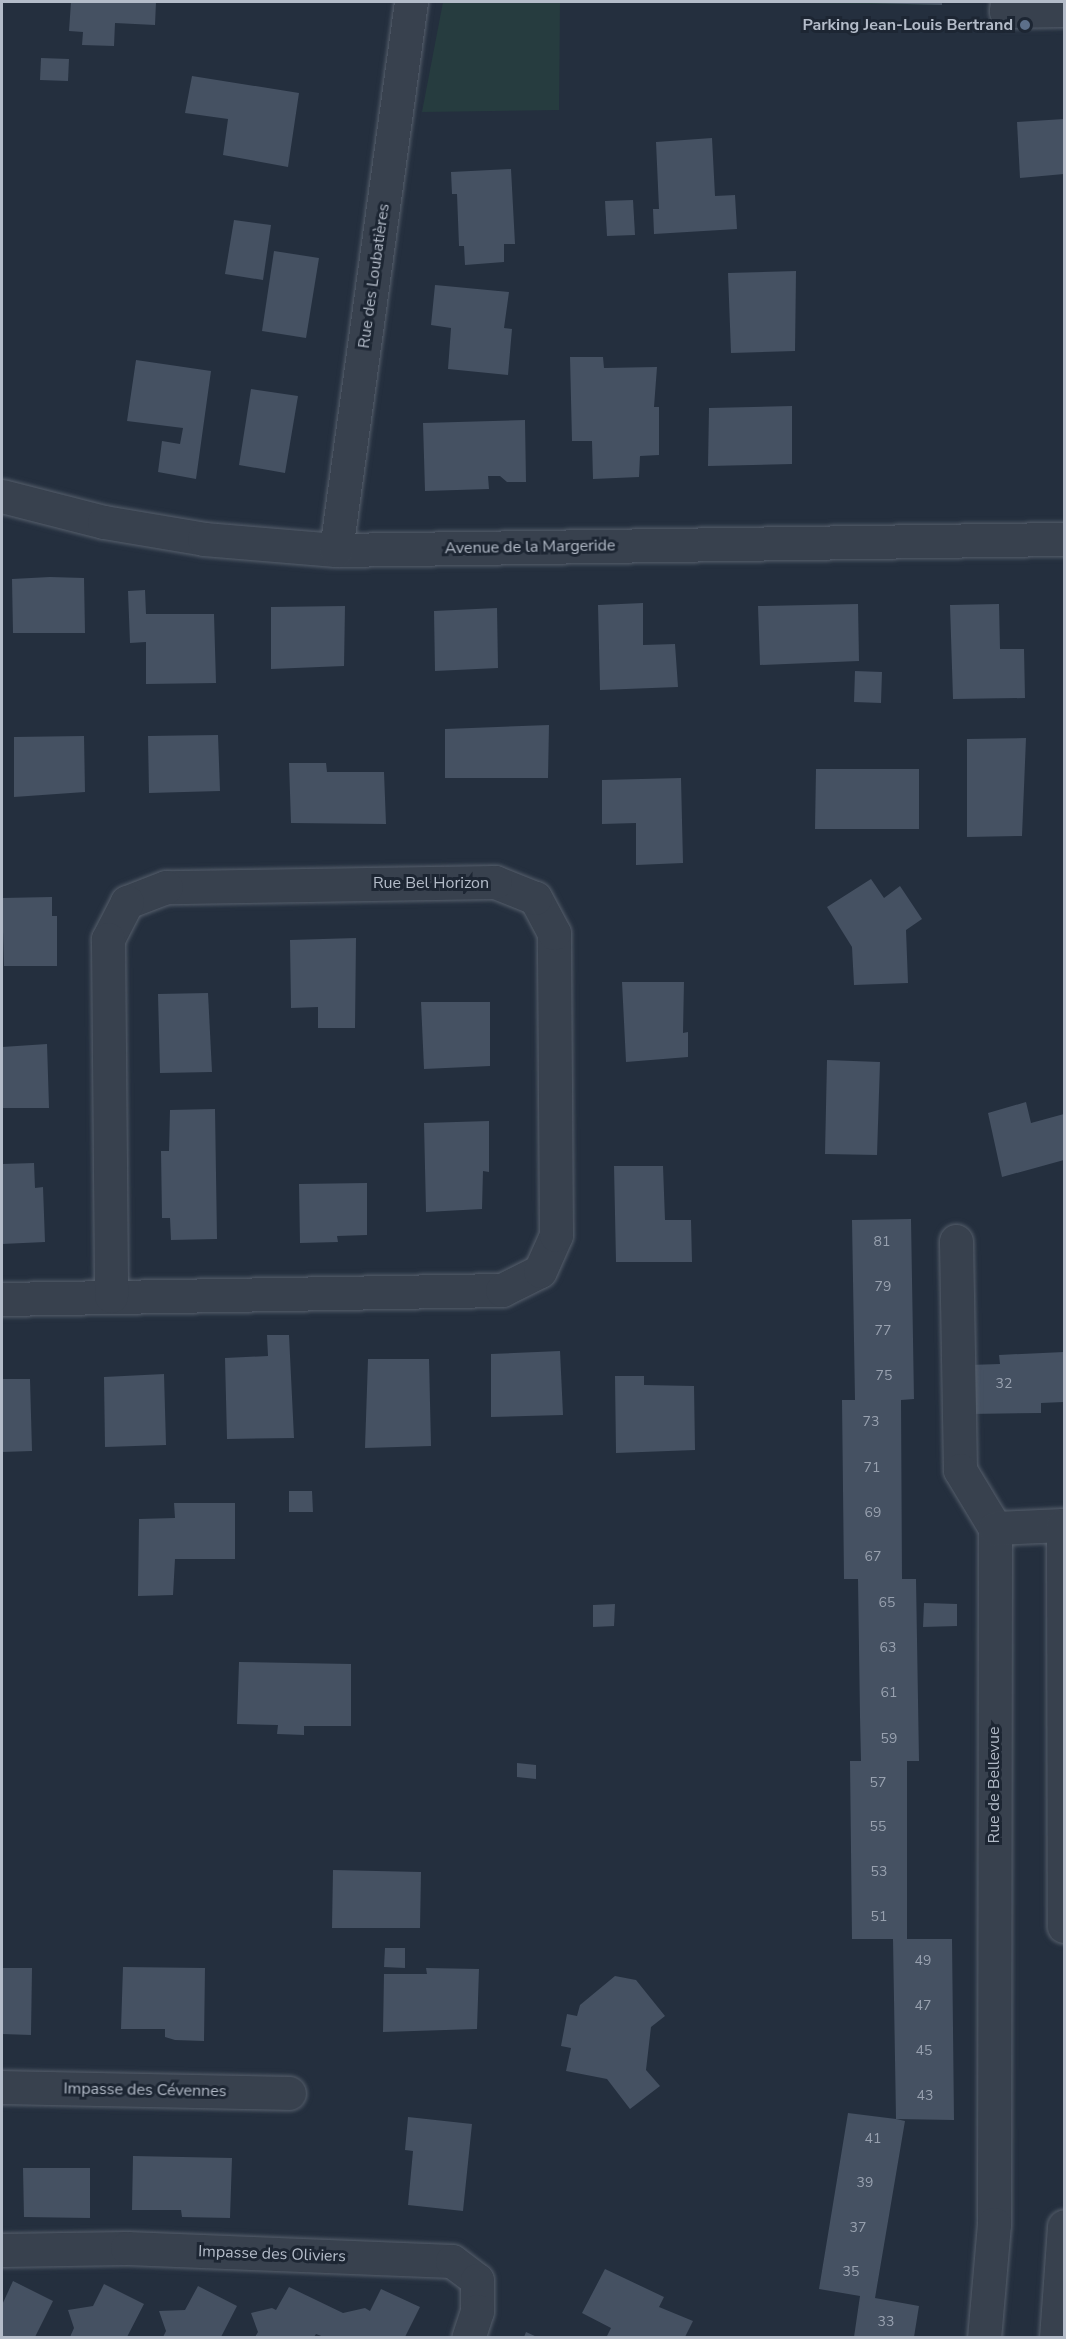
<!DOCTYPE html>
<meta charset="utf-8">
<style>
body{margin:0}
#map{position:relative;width:1066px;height:2339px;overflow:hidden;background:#242f3e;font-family:"Nunito Sans",sans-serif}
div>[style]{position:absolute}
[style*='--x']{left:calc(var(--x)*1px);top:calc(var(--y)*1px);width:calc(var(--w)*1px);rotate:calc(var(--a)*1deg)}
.green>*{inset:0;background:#263c3f}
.building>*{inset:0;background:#455162}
.roads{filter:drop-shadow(0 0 2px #565f6c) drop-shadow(0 0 2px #565f6c)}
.minor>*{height:33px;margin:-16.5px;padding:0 16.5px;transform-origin:16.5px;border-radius:16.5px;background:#38414e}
.dots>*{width:16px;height:16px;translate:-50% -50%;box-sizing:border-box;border:3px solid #1d2633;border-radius:50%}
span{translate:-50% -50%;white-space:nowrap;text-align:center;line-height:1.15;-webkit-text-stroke:6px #1d2633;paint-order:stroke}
.number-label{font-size:14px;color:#98a1af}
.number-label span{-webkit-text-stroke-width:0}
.poi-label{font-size:16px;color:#b4bcc9;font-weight:700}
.right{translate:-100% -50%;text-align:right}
.street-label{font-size:16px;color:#b4bcc9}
.frame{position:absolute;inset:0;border:3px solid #b4bcc9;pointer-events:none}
</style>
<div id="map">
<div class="green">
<i style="clip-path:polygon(443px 2px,560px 2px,559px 110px,422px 112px)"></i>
<i style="clip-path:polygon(724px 2px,942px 2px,942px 5px)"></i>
</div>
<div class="building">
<i style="clip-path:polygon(71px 2px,156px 2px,155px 25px,115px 23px,114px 46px,82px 45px,83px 32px,69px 31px)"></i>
<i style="clip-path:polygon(835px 2px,942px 2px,942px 5px)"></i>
<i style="clip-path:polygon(41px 58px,69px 59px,68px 81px,40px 80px)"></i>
<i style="clip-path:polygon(192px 76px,299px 93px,288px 167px,223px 155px,228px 119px,185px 113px)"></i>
<i style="clip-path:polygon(1064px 119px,1064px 174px,1020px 178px,1017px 122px)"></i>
<i style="clip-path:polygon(712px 138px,715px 196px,735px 195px,737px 229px,654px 234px,653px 209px,659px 209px,656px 142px)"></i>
<i style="clip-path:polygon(511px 169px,515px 244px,504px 244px,504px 262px,465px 265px,464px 246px,459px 246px,457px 194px,452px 194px,451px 172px)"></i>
<i style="clip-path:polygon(633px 200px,635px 235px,607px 236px,605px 201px)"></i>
<i style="clip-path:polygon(234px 220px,271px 225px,263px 280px,225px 274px)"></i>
<i style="clip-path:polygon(274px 251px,319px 258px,306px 338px,262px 331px)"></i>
<i style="clip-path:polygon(796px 271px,795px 351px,731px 353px,728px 273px)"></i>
<i style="clip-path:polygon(435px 285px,509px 292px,504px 328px,512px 329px,508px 375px,448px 369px,451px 328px,431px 325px)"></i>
<i style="clip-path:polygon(570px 357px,603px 357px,604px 368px,657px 367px,654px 407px,659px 407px,659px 455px,640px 456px,639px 477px,593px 479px,592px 441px,572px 441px)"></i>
<i style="clip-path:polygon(136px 360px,211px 371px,196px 479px,158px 472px,162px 441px,180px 444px,183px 428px,127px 421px)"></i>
<i style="clip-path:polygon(251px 389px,298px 396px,285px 473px,239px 465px)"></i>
<i style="clip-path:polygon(792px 406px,792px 464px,708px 466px,709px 408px)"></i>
<i style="clip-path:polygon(525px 420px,526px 482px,507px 482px,500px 476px,488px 476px,489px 489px,425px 491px,423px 423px)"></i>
<i style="clip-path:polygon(50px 577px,84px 578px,85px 633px,13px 633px,12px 579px)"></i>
<i style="clip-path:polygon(145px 590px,146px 614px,214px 614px,216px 683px,146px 684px,146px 642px,130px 643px,128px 591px)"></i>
<i style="clip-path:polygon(643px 603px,643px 645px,675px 644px,678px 687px,600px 690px,598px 605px)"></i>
<i style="clip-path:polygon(858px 604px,859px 661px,760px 665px,758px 606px)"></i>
<i style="clip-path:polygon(999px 604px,1000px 649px,1024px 649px,1025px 698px,953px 699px,950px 605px)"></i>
<i style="clip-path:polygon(345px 606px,344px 666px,271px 669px,271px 607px)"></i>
<i style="clip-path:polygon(497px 608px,498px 668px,435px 671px,434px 611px)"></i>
<i style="clip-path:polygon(855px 671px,882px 672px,881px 703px,854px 702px)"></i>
<i style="clip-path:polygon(549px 725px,548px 778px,445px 778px,445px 729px)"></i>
<i style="clip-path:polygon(218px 735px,220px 791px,149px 793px,148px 736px)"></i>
<i style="clip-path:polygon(84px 736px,85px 792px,14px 797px,14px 737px)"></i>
<i style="clip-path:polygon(1026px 738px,1022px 836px,967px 837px,967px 739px)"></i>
<i style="clip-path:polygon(289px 763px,326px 763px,327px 772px,384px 772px,386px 824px,291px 823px)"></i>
<i style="clip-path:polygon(816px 769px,919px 769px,919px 829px,815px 829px)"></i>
<i style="clip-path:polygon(681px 778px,683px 863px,636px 865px,636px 823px,602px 824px,602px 780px)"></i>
<i style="clip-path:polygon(871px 879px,884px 898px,900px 886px,922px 919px,906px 930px,908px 983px,854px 985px,852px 947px,827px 907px)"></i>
<i style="clip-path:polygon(52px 897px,52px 916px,57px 916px,57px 966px,4px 966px,2px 898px)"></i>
<i style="clip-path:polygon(356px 938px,355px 1028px,318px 1028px,318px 1007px,291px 1008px,290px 940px)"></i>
<i style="clip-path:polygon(622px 982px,684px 982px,683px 1033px,688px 1032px,688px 1057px,626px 1062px)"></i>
<i style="clip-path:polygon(208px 993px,212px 1072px,160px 1073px,158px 994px)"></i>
<i style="clip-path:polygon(421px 1002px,490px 1002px,490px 1066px,424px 1069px)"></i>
<i style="clip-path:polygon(47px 1044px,49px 1108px,2px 1108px,2px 1047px)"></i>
<i style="clip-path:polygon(827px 1060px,880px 1062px,877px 1155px,825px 1154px)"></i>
<i style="clip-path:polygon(1026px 1102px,1031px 1123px,1064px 1114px,1064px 1160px,1002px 1177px,988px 1113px)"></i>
<i style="clip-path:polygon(215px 1109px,217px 1239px,171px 1240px,170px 1218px,162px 1218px,161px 1151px,169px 1151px,170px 1110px)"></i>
<i style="clip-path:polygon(489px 1121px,489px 1172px,483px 1171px,482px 1209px,426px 1212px,424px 1123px)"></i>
<i style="clip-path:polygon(34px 1163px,35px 1188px,43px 1187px,45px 1242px,2px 1244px,2px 1164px)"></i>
<i style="clip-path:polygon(614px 1166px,663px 1166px,665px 1220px,691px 1220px,692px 1262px,616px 1262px)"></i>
<i style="clip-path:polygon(367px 1183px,367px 1235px,337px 1236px,338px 1242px,300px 1243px,299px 1184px)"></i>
<i style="clip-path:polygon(911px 1219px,914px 1399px,901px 1400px,902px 1579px,916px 1579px,919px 1761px,907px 1761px,907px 1939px,952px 1939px,954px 2120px,896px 2119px,905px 2121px,875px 2298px,919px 2306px,914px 2337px,854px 2337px,860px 2296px,819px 2289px,848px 2113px,896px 2119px,893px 1939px,852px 1939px,850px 1761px,861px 1761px,860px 1717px,858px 1579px,844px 1579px,842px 1400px,855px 1400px,852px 1220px)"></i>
<i style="clip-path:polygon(267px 1335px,289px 1335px,294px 1438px,227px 1439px,225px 1358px,268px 1356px)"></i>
<i style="clip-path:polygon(560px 1351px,563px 1415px,491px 1417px,491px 1354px)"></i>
<i style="clip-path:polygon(1064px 1352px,1064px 1402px,1041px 1403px,1041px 1413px,968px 1414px,968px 1365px,1000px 1364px,999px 1355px)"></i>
<i style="clip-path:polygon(368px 1359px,429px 1359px,431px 1446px,365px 1448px)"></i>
<i style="clip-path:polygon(164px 1374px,166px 1445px,105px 1447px,104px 1377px)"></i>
<i style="clip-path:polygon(615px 1376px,644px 1376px,644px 1385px,694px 1386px,695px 1450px,616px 1453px)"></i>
<i style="clip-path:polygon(2px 1379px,30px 1379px,32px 1451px,2px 1452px)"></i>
<i style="clip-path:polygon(289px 1491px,312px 1491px,313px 1512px,289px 1512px)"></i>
<i style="clip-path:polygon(174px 1503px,235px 1503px,235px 1559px,175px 1559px,173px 1595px,138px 1596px,139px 1519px,175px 1518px)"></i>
<i style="clip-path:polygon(924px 1603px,957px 1604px,957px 1626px,923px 1627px)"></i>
<i style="clip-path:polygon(615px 1604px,614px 1626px,593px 1627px,593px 1605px)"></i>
<i style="clip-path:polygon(239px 1662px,351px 1664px,351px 1726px,304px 1726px,304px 1735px,277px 1734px,278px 1725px,237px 1724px)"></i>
<i style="clip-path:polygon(517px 1763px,536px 1765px,536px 1779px,517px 1777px)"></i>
<i style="clip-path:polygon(333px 1870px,421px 1872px,420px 1928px,332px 1928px)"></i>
<i style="clip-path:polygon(385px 1948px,405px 1948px,405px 1968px,384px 1967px)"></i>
<i style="clip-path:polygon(123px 1967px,205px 1968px,204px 2041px,175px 2040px,165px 2037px,165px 2029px,121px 2029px)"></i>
<i style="clip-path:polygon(2px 1968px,32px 1968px,31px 2035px,2px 2034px)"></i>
<i style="clip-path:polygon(426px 1968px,479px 1969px,477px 2029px,383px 2032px,384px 1974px,427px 1974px)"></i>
<i style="clip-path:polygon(615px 1976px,636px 1980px,665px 2016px,651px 2027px,646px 2070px,660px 2086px,630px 2109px,607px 2079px,566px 2071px,571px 2048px,561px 2046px,567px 2014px,577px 2016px,580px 2005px)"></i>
<i style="clip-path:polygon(408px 2117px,472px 2124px,463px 2211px,408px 2205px,413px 2151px,405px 2150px)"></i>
<i style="clip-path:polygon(133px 2156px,232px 2158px,230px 2218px,182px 2217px,181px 2210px,132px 2210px)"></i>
<i style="clip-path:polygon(23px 2168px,90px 2168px,90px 2218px,24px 2217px)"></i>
<i style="clip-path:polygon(605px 2269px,664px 2297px,659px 2307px,693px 2321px,685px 2337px,607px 2336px,611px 2328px,582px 2313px)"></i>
<i style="clip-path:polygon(13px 2281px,53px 2301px,35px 2337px,2px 2337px,2px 2305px)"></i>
<i style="clip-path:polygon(104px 2284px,144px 2304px,127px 2337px,70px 2337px,74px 2328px,68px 2310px,93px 2306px)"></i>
<i style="clip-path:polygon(198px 2286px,237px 2306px,221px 2337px,163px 2337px,166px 2331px,159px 2311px,185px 2310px)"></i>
<i style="clip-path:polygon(289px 2287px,343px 2313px,365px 2308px,370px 2311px,381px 2289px,420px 2307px,405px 2337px,324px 2337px,316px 2334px,314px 2337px,255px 2337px,258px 2332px,251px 2313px,272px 2308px,276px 2310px)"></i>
<i style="clip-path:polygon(526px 2332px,537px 2337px,524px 2337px)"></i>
</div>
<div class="roads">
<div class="minor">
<i style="--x:1007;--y:2;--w:9;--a:96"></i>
<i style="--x:1006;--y:11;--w:58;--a:-1"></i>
<i style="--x:2;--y:496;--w:105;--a:14.3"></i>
<i style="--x:104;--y:522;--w:101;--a:9.6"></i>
<i style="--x:204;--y:539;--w:132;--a:4.8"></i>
<i style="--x:336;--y:550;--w:728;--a:-0.87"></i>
<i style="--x:336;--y:550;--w:553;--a:-82.21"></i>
<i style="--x:956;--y:1241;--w:229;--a:89"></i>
<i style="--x:960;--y:1470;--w:68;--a:58.9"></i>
<i style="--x:995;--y:1528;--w:696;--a:90.08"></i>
<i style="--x:994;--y:2224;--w:114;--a:95"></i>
<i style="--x:2;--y:1299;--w:500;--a:-1.03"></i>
<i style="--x:502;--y:1290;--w:42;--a:-26.6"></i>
<i style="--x:540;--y:1271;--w:39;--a:-66"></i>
<i style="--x:556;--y:1235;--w:302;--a:-90.4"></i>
<i style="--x:554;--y:933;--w:40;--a:-118"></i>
<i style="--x:535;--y:898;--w:43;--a:-158.2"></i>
<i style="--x:495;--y:882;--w:329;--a:179.1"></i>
<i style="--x:166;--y:887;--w:42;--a:159"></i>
<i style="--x:127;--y:902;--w:42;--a:117.2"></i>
<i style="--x:108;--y:939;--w:357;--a:89.5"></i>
<i style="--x:995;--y:1528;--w:68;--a:-2.5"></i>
<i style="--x:1063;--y:1525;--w:401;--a:89.9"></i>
<i style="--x:2;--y:2087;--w:287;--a:1.2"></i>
<i style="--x:2;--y:2250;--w:125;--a:-0.9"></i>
<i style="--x:127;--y:2248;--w:325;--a:2.3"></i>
<i style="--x:452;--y:2261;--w:31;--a:37"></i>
<i style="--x:477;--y:2280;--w:31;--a:90"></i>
<i style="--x:477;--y:2311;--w:28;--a:108"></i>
<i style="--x:1056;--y:2338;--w:112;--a:-85.9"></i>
</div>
</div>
<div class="dots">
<i style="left:1025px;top:25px;background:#5c6f8a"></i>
</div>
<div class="number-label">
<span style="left:882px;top:1242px">81</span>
<span style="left:883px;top:1287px">79</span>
<span style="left:883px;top:1331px">77</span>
<span style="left:884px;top:1376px">75</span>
<span style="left:1004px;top:1384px">32</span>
<span style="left:871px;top:1422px">73</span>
<span style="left:872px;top:1468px">71</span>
<span style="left:873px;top:1513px">69</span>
<span style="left:873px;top:1557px">67</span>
<span style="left:887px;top:1603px">65</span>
<span style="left:888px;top:1648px">63</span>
<span style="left:889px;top:1693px">61</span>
<span style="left:889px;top:1739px">59</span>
<span style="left:878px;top:1783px">57</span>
<span style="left:878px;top:1827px">55</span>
<span style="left:879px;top:1872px">53</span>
<span style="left:879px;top:1917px">51</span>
<span style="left:923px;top:1961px">49</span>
<span style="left:923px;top:2006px">47</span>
<span style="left:924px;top:2051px">45</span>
<span style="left:925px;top:2096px">43</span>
<span style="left:873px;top:2139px">41</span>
<span style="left:865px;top:2183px">39</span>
<span style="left:858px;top:2228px">37</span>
<span style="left:851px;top:2272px">35</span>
<span style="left:886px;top:2322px">33</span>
</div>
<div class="poi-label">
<span class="right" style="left:1013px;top:25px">Parking Jean-Louis Bertrand</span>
</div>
<div class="street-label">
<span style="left:374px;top:276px;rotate:-82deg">Rue des Loubatières</span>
<span style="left:530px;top:547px;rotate:-1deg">Avenue de la Margeride</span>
<span style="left:431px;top:883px">Rue Bel Horizon</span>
<span style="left:994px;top:1785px;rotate:-90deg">Rue de Bellevue</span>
<span style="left:145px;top:2090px;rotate:1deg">Impasse des Cévennes</span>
<span style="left:272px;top:2254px;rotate:2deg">Impasse des Oliviers</span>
</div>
<div class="frame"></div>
</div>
